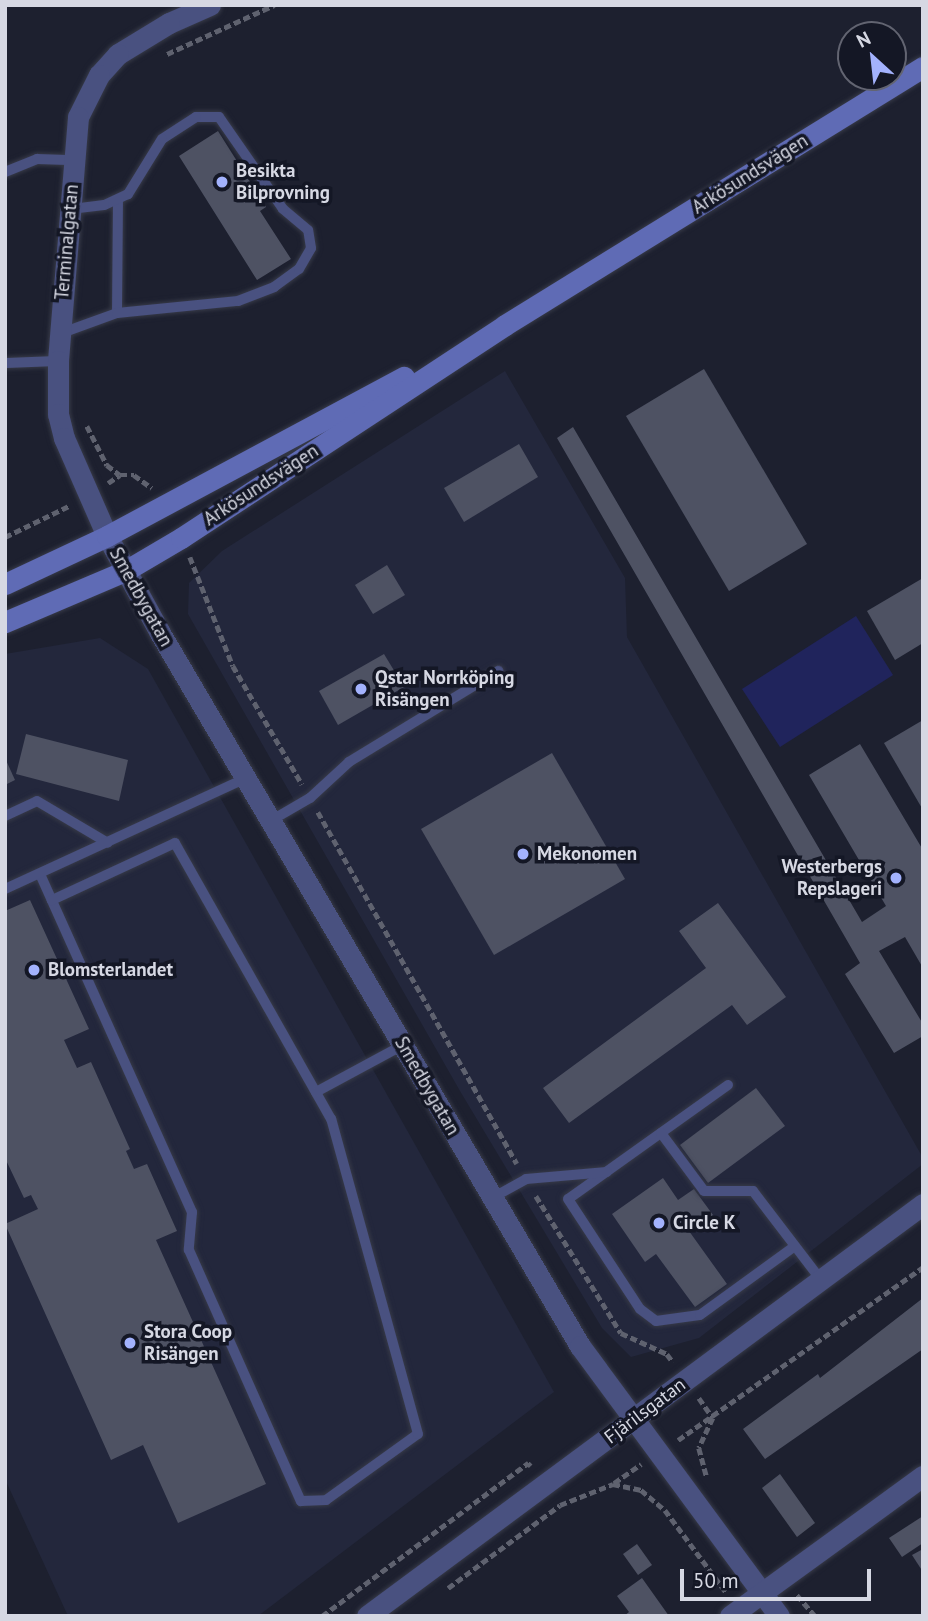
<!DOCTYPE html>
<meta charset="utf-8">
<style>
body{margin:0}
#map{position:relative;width:928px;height:1621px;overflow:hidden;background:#1d202f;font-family:"PT Sans",sans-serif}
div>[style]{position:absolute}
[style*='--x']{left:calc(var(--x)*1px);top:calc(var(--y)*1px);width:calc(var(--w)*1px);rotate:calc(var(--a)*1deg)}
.built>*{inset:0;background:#23273c}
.green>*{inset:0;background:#20245c}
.building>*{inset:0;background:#4e5263}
.path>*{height:4.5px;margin-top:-2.25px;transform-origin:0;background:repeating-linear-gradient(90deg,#5f626f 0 7px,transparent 0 10.5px)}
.roads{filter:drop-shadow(0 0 2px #373a48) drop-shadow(0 0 2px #373a48)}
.lane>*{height:10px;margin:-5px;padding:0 5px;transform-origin:5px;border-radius:5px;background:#495180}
.street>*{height:21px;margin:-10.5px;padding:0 10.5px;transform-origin:10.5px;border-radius:10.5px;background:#495180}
.secondary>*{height:21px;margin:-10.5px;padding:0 10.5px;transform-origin:10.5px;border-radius:10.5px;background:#5f6bb5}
.dots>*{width:19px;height:19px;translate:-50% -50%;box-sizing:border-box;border:4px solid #141725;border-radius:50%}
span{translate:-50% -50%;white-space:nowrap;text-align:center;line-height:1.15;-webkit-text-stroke:7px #141725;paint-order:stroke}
.poi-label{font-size:19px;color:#d6d8e3;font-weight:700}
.left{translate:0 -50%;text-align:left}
.right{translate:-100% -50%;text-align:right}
.street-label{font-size:19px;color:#d6d8e3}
.frame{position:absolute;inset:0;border:7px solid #d6d8e3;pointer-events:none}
.north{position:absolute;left:837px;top:21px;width:70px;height:70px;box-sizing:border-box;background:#141725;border:2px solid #626471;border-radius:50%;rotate:333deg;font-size:19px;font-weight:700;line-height:28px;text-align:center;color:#d6d8e3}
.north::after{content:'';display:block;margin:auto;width:24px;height:32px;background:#a3b2fd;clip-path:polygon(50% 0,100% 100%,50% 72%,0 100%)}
.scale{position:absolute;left:680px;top:1569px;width:191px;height:32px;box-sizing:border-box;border:4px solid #d6d8e3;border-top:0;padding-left:9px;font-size:21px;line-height:24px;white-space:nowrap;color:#d6d8e3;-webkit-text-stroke:5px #141725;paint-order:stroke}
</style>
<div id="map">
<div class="built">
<i style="clip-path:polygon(505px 371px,625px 578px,627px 637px,923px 1158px,923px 1164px,699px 1338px,631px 1357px,602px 1328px,460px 1091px,188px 614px,189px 583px,222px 551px)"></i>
<i style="clip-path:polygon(100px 638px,148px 669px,554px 1392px,258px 1616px,68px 1616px,5px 1479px,5px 654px)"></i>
</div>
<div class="green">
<i style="clip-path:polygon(856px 616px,893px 675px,780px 747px,742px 689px)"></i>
</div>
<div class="building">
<i style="clip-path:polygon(218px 131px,266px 207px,260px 211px,291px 259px,257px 280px,179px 156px)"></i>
<i style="clip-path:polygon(704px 369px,807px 544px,729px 591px,626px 416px)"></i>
<i style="clip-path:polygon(573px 427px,862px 922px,886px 906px,809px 775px,860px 744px,923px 850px,923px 968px,905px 937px,879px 951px,923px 1024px,923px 1036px,894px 1053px,845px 974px,860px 963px,557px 438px)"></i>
<i style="clip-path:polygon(519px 444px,538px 477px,464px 522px,444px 488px)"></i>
<i style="clip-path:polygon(387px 565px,405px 595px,373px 614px,355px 585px)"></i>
<i style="clip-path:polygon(923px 578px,923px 643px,895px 660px,867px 611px)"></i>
<i style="clip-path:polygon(384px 654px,404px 687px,338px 725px,319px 691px)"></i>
<i style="clip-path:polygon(923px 720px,923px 810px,884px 743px)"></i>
<i style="clip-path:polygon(26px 734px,128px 760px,119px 801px,16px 774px)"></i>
<i style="clip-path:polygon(552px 753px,625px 879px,494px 955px,421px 829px)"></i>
<i style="clip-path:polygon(5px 758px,15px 780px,5px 785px)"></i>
<i style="clip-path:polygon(30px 900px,89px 1029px,64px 1040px,77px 1068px,91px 1062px,130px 1149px,126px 1151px,134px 1169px,147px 1164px,177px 1231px,156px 1240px,266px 1484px,178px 1523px,143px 1445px,111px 1460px,5px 1224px,38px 1209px,31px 1195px,24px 1198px,5px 1158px,5px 911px)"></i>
<i style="clip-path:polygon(718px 903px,786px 997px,747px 1025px,732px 1005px,569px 1123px,543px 1088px,706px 968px,679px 931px)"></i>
<i style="clip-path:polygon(756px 1088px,785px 1126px,708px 1183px,680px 1145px)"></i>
<i style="clip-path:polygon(663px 1178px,678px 1200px,694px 1189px,713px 1215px,689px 1231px,727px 1284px,695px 1307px,656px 1254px,645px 1262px,612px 1214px)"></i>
<i style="clip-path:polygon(923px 1298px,923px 1349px,765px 1459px,743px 1429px,818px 1374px,820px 1378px)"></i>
<i style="clip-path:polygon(780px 1474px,815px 1523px,797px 1537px,762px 1488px)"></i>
<i style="clip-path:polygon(923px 1516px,923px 1543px,902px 1557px,889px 1538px)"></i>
<i style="clip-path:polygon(637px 1544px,652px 1565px,638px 1575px,623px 1554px)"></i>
<i style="clip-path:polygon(923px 1549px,923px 1572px,912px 1555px)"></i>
<i style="clip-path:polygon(642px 1578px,669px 1616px,624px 1616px,629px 1612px,617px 1596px)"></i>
</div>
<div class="path">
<i style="--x:167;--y:54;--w:118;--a:-24.6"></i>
<i style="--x:87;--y:426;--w:44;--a:62.9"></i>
<i style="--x:107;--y:465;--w:16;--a:38"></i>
<i style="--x:108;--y:483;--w:14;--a:-34"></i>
<i style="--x:120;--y:475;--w:14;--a:0"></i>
<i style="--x:134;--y:475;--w:22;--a:36"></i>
<i style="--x:5;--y:537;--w:73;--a:-25.9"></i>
<i style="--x:190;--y:557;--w:117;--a:68.5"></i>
<i style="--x:233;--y:666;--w:137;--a:59.7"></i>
<i style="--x:318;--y:812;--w:404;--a:60.5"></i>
<i style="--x:536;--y:1196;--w:161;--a:58.2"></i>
<i style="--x:621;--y:1333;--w:51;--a:24.5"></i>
<i style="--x:667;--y:1354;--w:10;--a:53"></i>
<i style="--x:699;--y:1398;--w:24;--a:55"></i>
<i style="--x:713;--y:1418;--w:33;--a:115"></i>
<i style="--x:699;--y:1448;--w:31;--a:75"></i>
<i style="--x:678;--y:1440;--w:300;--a:-35.2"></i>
<i style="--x:614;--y:1483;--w:33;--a:-35"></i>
<i style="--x:448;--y:1588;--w:139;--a:-36.5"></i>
<i style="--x:560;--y:1505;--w:57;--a:-21.6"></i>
<i style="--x:613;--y:1484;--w:29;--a:12"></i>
<i style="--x:641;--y:1490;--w:31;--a:40"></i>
<i style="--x:665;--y:1510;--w:102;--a:53.4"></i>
<i style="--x:797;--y:1595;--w:28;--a:49"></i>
<i style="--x:322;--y:1616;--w:257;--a:-36.6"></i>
<i style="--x:528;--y:1463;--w:4;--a:45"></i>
</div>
<div class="roads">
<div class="lane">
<i style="--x:5;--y:172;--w:35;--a:-22"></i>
<i style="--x:37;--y:159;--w:38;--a:2"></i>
<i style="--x:117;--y:313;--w:113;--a:-89.5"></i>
<i style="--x:59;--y:334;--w:62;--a:-19.9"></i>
<i style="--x:117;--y:313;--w:122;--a:-5.7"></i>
<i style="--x:238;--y:301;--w:39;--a:-21"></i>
<i style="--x:274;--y:287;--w:31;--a:-36"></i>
<i style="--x:299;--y:269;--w:24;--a:-60"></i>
<i style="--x:311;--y:248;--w:18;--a:-99"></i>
<i style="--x:308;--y:230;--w:33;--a:-140"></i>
<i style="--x:283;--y:209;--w:112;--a:-124.8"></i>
<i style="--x:219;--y:117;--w:23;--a:180"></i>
<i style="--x:196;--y:117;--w:40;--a:147.1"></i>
<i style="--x:162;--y:139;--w:65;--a:121.7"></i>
<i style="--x:128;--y:194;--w:26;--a:155"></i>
<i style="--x:104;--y:205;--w:34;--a:173"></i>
<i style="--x:5;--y:363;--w:53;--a:-2.2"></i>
<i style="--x:5;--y:816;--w:35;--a:-25"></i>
<i style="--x:37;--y:801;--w:82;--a:30.6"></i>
<i style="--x:272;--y:820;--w:44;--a:-30.1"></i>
<i style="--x:310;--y:798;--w:53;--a:-42.7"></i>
<i style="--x:349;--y:762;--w:175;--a:-31.4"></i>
<i style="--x:40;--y:874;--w:371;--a:65.8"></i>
<i style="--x:192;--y:1212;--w:38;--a:95"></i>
<i style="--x:189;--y:1250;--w:275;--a:66"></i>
<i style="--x:301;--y:1501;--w:25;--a:-2"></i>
<i style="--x:326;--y:1500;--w:113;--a:-35.7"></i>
<i style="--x:418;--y:1434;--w:327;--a:-105.4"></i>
<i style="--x:331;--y:1119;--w:317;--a:-119.5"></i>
<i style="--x:175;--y:843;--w:136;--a:155.1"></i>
<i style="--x:5;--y:889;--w:265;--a:-24.7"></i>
<i style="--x:728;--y:1085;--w:196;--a:144.5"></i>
<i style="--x:568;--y:1199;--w:131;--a:56.8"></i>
<i style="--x:640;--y:1309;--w:20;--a:37"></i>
<i style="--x:656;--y:1321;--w:44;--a:-7.8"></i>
<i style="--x:700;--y:1315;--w:117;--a:-36"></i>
<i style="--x:316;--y:1092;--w:99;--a:-28.4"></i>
<i style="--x:661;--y:1133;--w:72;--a:53.4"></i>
<i style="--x:704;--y:1191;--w:49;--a:0"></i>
<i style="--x:753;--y:1191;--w:112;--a:52.6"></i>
<i style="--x:492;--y:1198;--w:39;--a:-29"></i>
<i style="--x:526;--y:1179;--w:81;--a:-4.9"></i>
</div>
<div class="street">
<i style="--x:210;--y:5;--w:45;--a:156.3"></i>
<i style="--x:169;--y:23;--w:60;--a:148.7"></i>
<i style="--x:118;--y:54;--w:28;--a:132"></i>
<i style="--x:99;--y:75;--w:47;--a:116.6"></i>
<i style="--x:78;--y:117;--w:245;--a:94.7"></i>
<i style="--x:58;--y:361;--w:53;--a:90"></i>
<i style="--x:58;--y:414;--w:25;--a:76"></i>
<i style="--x:64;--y:438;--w:107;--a:66.3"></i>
<i style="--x:107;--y:536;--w:111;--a:61.3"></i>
<i style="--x:160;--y:633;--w:828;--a:59.5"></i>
<i style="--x:580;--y:1346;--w:335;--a:53.6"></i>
<i style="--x:367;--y:1616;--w:692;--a:-36.54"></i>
<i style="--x:730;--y:1616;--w:238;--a:-36"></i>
</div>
<div class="secondary">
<i style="--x:5;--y:584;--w:113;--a:-25.2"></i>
<i style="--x:107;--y:536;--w:337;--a:-28.2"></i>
<i style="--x:5;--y:622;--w:130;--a:-23"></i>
<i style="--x:125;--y:571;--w:65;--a:-30.5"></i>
<i style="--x:181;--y:538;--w:388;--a:-33.3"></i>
<i style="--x:505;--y:325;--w:491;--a:-31.7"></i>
</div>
</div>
<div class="dots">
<i style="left:222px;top:182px;background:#a3b2fd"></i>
<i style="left:361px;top:689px;background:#a3b2fd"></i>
<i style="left:523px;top:854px;background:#a3b2fd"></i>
<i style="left:896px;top:878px;background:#a3b2fd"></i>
<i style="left:34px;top:970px;background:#a3b2fd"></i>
<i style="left:659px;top:1223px;background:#a3b2fd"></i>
<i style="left:130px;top:1343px;background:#a3b2fd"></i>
</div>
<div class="poi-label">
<span class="left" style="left:236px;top:182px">Besikta<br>Bilprovning</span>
<span class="left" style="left:375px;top:689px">Qstar Norrköping<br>Risängen</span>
<span class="left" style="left:537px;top:854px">Mekonomen</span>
<span class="right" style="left:882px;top:878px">Westerbergs<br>Repslageri</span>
<span class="left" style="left:48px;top:970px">Blomsterlandet</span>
<span class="left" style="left:673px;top:1223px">Circle K</span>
<span class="left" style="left:144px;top:1343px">Stora Coop<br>Risängen</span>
</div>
<div class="street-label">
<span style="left:750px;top:174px;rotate:-32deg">Arkösundsvägen</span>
<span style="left:67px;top:242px;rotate:-85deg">Terminalgatan</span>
<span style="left:261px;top:485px;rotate:-33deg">Arkösundsvägen</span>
<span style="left:141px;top:597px;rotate:61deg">Smedbygatan</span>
<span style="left:427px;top:1086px;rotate:60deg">Smedbygatan</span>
<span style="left:645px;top:1411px;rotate:-37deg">Fjärilsgatan</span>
</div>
<div class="frame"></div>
<div class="north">N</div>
<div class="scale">50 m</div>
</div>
